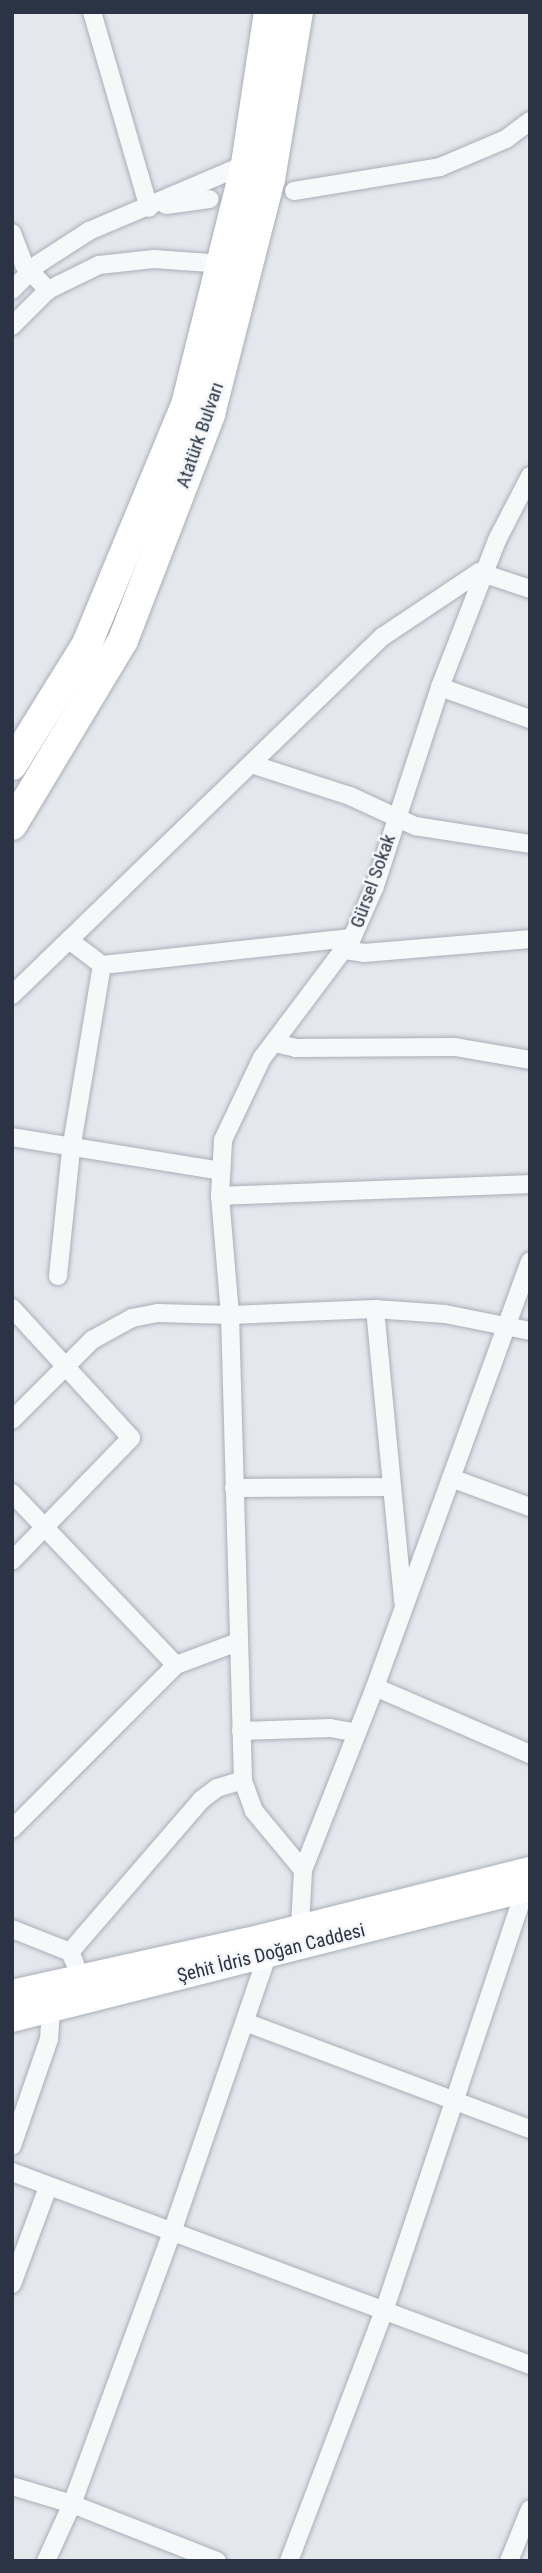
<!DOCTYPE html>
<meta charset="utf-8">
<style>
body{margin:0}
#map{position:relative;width:542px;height:2573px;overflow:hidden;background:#e4e7ec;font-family:"Roboto Condensed",sans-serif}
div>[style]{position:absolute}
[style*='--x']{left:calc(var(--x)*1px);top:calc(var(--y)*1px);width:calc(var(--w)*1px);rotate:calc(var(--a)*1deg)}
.roads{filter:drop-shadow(0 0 2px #a9aeb7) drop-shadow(0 0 2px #a9aeb7)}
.minor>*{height:18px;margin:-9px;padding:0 9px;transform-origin:9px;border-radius:9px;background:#f7f8fa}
.secondary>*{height:26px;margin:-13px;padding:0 13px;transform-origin:13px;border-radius:13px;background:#fff}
.primary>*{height:30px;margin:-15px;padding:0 15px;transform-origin:15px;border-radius:15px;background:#fff}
span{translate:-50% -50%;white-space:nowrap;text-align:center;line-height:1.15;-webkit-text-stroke:5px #f4f6f9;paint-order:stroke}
.street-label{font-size:19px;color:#2b3445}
.frame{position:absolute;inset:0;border:14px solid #2b3445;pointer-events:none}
</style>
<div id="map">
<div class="roads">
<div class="minor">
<i style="--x:92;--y:12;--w:204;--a:73.8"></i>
<i style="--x:294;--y:191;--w:148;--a:-9.3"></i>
<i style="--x:440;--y:167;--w:72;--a:-23"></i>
<i style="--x:506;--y:139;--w:30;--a:-37"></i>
<i style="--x:166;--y:205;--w:44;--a:-7.8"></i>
<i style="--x:12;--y:233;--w:34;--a:69"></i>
<i style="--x:24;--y:265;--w:35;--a:46"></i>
<i style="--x:12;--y:290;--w:37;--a:-45"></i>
<i style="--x:38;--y:264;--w:61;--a:-32.9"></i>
<i style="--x:89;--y:231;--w:171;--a:-23.1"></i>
<i style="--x:12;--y:326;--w:51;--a:-45"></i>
<i style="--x:48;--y:290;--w:57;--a:-26.1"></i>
<i style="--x:99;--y:265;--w:55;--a:-6.2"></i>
<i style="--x:154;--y:259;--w:70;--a:4.1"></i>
<i style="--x:440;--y:687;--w:96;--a:19.6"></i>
<i style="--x:251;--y:764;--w:104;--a:17.9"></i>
<i style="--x:350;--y:796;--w:72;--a:24.8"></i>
<i style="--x:415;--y:826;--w:116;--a:8.9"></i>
<i style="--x:69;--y:940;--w:41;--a:37.1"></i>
<i style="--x:345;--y:950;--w:19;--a:9"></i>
<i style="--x:364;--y:953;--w:167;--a:-4.8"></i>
<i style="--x:12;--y:995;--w:515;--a:-44.06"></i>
<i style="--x:382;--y:637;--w:117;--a:-33.8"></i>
<i style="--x:479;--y:572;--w:54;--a:18.4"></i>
<i style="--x:275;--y:1043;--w:22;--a:13"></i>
<i style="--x:296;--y:1048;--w:159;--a:-0.4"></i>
<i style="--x:455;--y:1047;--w:76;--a:9.8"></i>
<i style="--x:12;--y:1137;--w:212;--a:9.2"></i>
<i style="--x:220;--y:1196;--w:310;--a:-2.2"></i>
<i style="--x:58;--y:1276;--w:127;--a:-84.1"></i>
<i style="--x:71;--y:1150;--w:188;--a:-80.5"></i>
<i style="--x:102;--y:965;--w:251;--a:-6.2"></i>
<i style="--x:12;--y:1308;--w:176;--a:47.5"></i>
<i style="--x:131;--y:1438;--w:171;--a:134.1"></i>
<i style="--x:375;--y:1309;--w:294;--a:84.5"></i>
<i style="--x:12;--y:1420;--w:113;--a:-45"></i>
<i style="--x:92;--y:1340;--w:46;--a:-28.8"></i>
<i style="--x:132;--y:1318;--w:26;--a:-11"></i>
<i style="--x:158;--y:1313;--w:72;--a:1.6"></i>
<i style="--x:230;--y:1315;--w:145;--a:-2.4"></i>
<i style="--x:375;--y:1309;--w:70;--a:4.1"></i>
<i style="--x:445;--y:1314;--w:87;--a:11.3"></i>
<i style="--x:451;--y:1478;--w:84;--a:20.2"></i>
<i style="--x:234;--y:1488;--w:156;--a:-0.4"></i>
<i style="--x:12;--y:1493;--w:238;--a:46.4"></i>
<i style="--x:375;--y:1687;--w:169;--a:23.4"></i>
<i style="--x:241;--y:1731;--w:89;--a:-1.9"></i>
<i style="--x:330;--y:1728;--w:27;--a:10"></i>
<i style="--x:12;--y:1829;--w:232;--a:-45"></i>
<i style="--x:176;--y:1665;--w:66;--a:-20.4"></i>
<i style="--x:303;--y:1870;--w:77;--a:-129.7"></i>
<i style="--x:254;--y:1811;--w:33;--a:-110"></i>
<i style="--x:243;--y:1780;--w:465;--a:-91.6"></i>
<i style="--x:230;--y:1315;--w:119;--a:-94.8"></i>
<i style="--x:220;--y:1196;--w:56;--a:-86.9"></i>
<i style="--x:223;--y:1140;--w:91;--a:-64.6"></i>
<i style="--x:262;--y:1058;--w:150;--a:-53.1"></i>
<i style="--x:352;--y:938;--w:57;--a:-66.1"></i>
<i style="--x:375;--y:886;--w:209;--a:-71.9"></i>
<i style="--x:440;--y:687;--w:158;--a:-68.8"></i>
<i style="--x:497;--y:540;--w:72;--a:-62.7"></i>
<i style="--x:300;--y:1926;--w:56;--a:-86.9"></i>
<i style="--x:303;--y:1870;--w:197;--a:-68.5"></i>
<i style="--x:375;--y:1687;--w:453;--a:-70"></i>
<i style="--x:12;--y:1929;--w:62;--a:21.6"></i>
<i style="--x:70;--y:1952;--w:12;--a:66"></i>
<i style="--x:70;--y:1952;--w:201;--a:-49.2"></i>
<i style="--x:201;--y:1800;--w:20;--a:-37"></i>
<i style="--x:217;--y:1788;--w:27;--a:-17"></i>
<i style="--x:245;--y:2022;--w:304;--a:20.6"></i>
<i style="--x:12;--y:2146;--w:113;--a:-70.9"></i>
<i style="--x:49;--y:2039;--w:31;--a:-86"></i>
<i style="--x:12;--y:2172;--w:553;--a:20.43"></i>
<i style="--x:12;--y:2284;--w:103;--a:-69.6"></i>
<i style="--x:12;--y:2486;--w:63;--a:16.7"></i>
<i style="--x:72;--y:2504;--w:156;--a:21.5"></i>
<i style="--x:46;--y:2561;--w:63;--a:-65.5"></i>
<i style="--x:72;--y:2504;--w:287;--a:-69.8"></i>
<i style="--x:171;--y:2235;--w:297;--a:-71"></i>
<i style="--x:289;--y:2561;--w:267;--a:-69.2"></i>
<i style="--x:384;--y:2311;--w:445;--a:-71.5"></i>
<i style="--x:509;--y:2561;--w:56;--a:-68"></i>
</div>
<div class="secondary">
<i style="--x:12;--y:1993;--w:241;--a:-12.5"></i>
<i style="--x:247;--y:1941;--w:292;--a:-14.1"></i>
<i style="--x:12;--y:2019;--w:534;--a:-14.19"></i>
</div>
<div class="primary">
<i style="--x:12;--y:765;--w:142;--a:-58.2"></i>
<i style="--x:87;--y:644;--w:259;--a:-67.5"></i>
<i style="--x:186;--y:405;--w:248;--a:-76"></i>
<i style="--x:246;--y:164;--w:154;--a:-81.4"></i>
<i style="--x:12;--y:825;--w:216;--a:-59"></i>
<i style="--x:123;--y:640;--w:242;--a:-68.9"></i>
<i style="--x:210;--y:414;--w:243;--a:-75.7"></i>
<i style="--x:270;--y:179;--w:169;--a:-80.5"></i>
</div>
</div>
<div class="street-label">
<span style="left:200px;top:435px;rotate:-71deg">Atatürk Bulvarı</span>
<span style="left:373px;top:881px;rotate:-70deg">Gürsel Sokak</span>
<span style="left:271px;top:1953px;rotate:-14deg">Şehit İdris Doğan Caddesi</span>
</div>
<div class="frame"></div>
</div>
